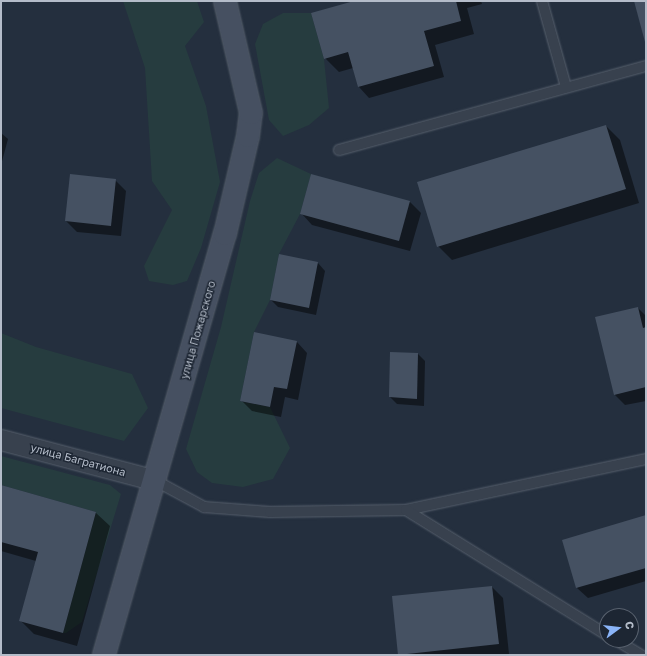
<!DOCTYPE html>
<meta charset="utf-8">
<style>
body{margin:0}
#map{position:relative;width:647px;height:656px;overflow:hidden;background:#242f3e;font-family:"Golos Text",sans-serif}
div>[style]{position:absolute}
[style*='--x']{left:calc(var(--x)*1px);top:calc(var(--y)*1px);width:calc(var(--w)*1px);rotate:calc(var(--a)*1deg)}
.green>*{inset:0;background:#263c3f}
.shadow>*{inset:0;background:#0007}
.building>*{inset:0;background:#455162}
.roads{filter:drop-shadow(0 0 1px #565f6c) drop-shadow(0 0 1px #565f6c)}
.lane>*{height:10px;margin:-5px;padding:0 5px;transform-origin:5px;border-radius:5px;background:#38414e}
.street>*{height:20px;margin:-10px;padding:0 10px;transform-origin:10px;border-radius:10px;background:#38414e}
.secondary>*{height:22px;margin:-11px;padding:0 11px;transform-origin:11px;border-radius:11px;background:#465061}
span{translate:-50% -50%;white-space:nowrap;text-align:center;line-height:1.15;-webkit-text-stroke:3px #1d2633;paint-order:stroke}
.street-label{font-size:11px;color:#b4bcc9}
.frame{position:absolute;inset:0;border:2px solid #b4bcc9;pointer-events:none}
.north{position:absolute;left:599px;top:608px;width:40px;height:40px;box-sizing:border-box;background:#1d2633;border:1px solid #59626f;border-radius:50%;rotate:75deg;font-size:11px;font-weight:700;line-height:16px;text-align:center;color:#b4bcc9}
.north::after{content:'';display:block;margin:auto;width:14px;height:18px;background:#8ab4f8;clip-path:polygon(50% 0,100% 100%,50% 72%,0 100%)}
</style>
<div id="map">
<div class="green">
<i style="clip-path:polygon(123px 1px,197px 1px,204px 22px,185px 46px,206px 106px,220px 182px,201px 248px,187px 281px,173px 285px,149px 281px,144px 266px,172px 210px,152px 181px,145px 68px)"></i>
<i style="clip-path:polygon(283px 13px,311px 13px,324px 59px,329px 108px,309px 125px,283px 136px,269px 120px,255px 44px,263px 24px)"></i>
<i style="clip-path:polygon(277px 158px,311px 174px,300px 214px,279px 254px,270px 300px,254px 332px,240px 401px,270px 407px,290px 448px,273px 479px,243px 487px,212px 483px,197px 472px,186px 449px,221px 327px,250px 201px,259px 173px)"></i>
<i style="clip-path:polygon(1px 333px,36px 347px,132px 374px,148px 408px,124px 441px,1px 408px)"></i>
<i style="clip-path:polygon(1px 456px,110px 485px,121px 494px,82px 622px,66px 633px,63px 633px,96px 512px,1px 485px)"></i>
</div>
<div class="shadow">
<i style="clip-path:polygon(358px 1px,481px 1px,482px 4px,467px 8px,474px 34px,435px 45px,444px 77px,369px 98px,359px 87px,353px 68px,339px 72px,325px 58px)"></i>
<i style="clip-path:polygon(606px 126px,620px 140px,639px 203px,452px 260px,438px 246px)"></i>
<i style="clip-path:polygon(1px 133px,8px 139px,1px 165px)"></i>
<i style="clip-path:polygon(312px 175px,410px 202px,421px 213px,410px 251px,312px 225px,302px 214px)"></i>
<i style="clip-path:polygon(115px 180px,126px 191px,121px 236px,77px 232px,66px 221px)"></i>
<i style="clip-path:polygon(318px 263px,325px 271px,316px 315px,278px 307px,271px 300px)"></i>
<i style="clip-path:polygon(638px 308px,646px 316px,646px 401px,625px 405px,615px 395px)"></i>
<i style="clip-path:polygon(297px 342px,307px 353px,298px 400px,285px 397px,281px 417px,252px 411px,241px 400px)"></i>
<i style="clip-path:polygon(391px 353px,418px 354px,425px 361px,424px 406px,397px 404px,390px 397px)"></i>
<i style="clip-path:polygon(1px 486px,96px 513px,110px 526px,77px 646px,34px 634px,20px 620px,36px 561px,1px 551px)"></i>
<i style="clip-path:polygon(646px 516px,646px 581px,588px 598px,577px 588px)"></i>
<i style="clip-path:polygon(492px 587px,503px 598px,509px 654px,399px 654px)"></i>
</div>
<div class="building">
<i style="clip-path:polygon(354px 1px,456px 1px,461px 21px,424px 31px,434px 66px,358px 87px,348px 52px,324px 59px,311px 13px)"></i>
<i style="clip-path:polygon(634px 1px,646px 1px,646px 42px,645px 42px)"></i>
<i style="clip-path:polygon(606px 125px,626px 189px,437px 247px,417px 182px)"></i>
<i style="clip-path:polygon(70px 174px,116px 179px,111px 226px,65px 221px)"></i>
<i style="clip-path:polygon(311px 174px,410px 201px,399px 241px,300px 214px)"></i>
<i style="clip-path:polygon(279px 254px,318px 262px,309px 308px,270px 300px)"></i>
<i style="clip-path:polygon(638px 307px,643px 328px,646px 327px,646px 387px,614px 395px,595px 317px)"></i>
<i style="clip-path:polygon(254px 332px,297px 341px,287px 389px,274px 387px,270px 407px,240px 401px)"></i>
<i style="clip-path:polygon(390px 352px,418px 353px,417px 399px,389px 397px)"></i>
<i style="clip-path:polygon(1px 485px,96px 512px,63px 633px,19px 621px,38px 552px,1px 542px)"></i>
<i style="clip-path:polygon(646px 515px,646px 568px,576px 588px,562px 540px)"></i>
<i style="clip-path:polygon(492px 586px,499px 644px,398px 655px,392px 596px)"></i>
</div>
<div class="roads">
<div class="lane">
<i style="--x:542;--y:1;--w:89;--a:74.4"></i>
<i style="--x:339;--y:150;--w:318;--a:-15.3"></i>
<i style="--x:156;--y:481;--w:55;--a:28.4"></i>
<i style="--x:204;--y:507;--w:66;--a:4.3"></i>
<i style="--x:270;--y:512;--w:136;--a:-0.8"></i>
<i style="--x:406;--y:510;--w:245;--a:-12"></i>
<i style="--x:406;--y:510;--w:237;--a:31.9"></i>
<i style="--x:616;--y:640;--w:29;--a:31"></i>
</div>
<div class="street">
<i style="--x:1;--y:440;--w:160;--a:14.8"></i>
</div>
<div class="secondary">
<i style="--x:104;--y:655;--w:438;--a:-74"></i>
<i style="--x:225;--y:234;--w:101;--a:-76.8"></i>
<i style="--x:248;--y:136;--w:23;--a:-83"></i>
<i style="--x:251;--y:113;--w:115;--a:-103.1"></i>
</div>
</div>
<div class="street-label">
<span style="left:198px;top:330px;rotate:-74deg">улица Пожарского</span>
<span style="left:78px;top:460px;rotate:15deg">улица Багратиона</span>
</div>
<div class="frame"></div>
<div class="north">С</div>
</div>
